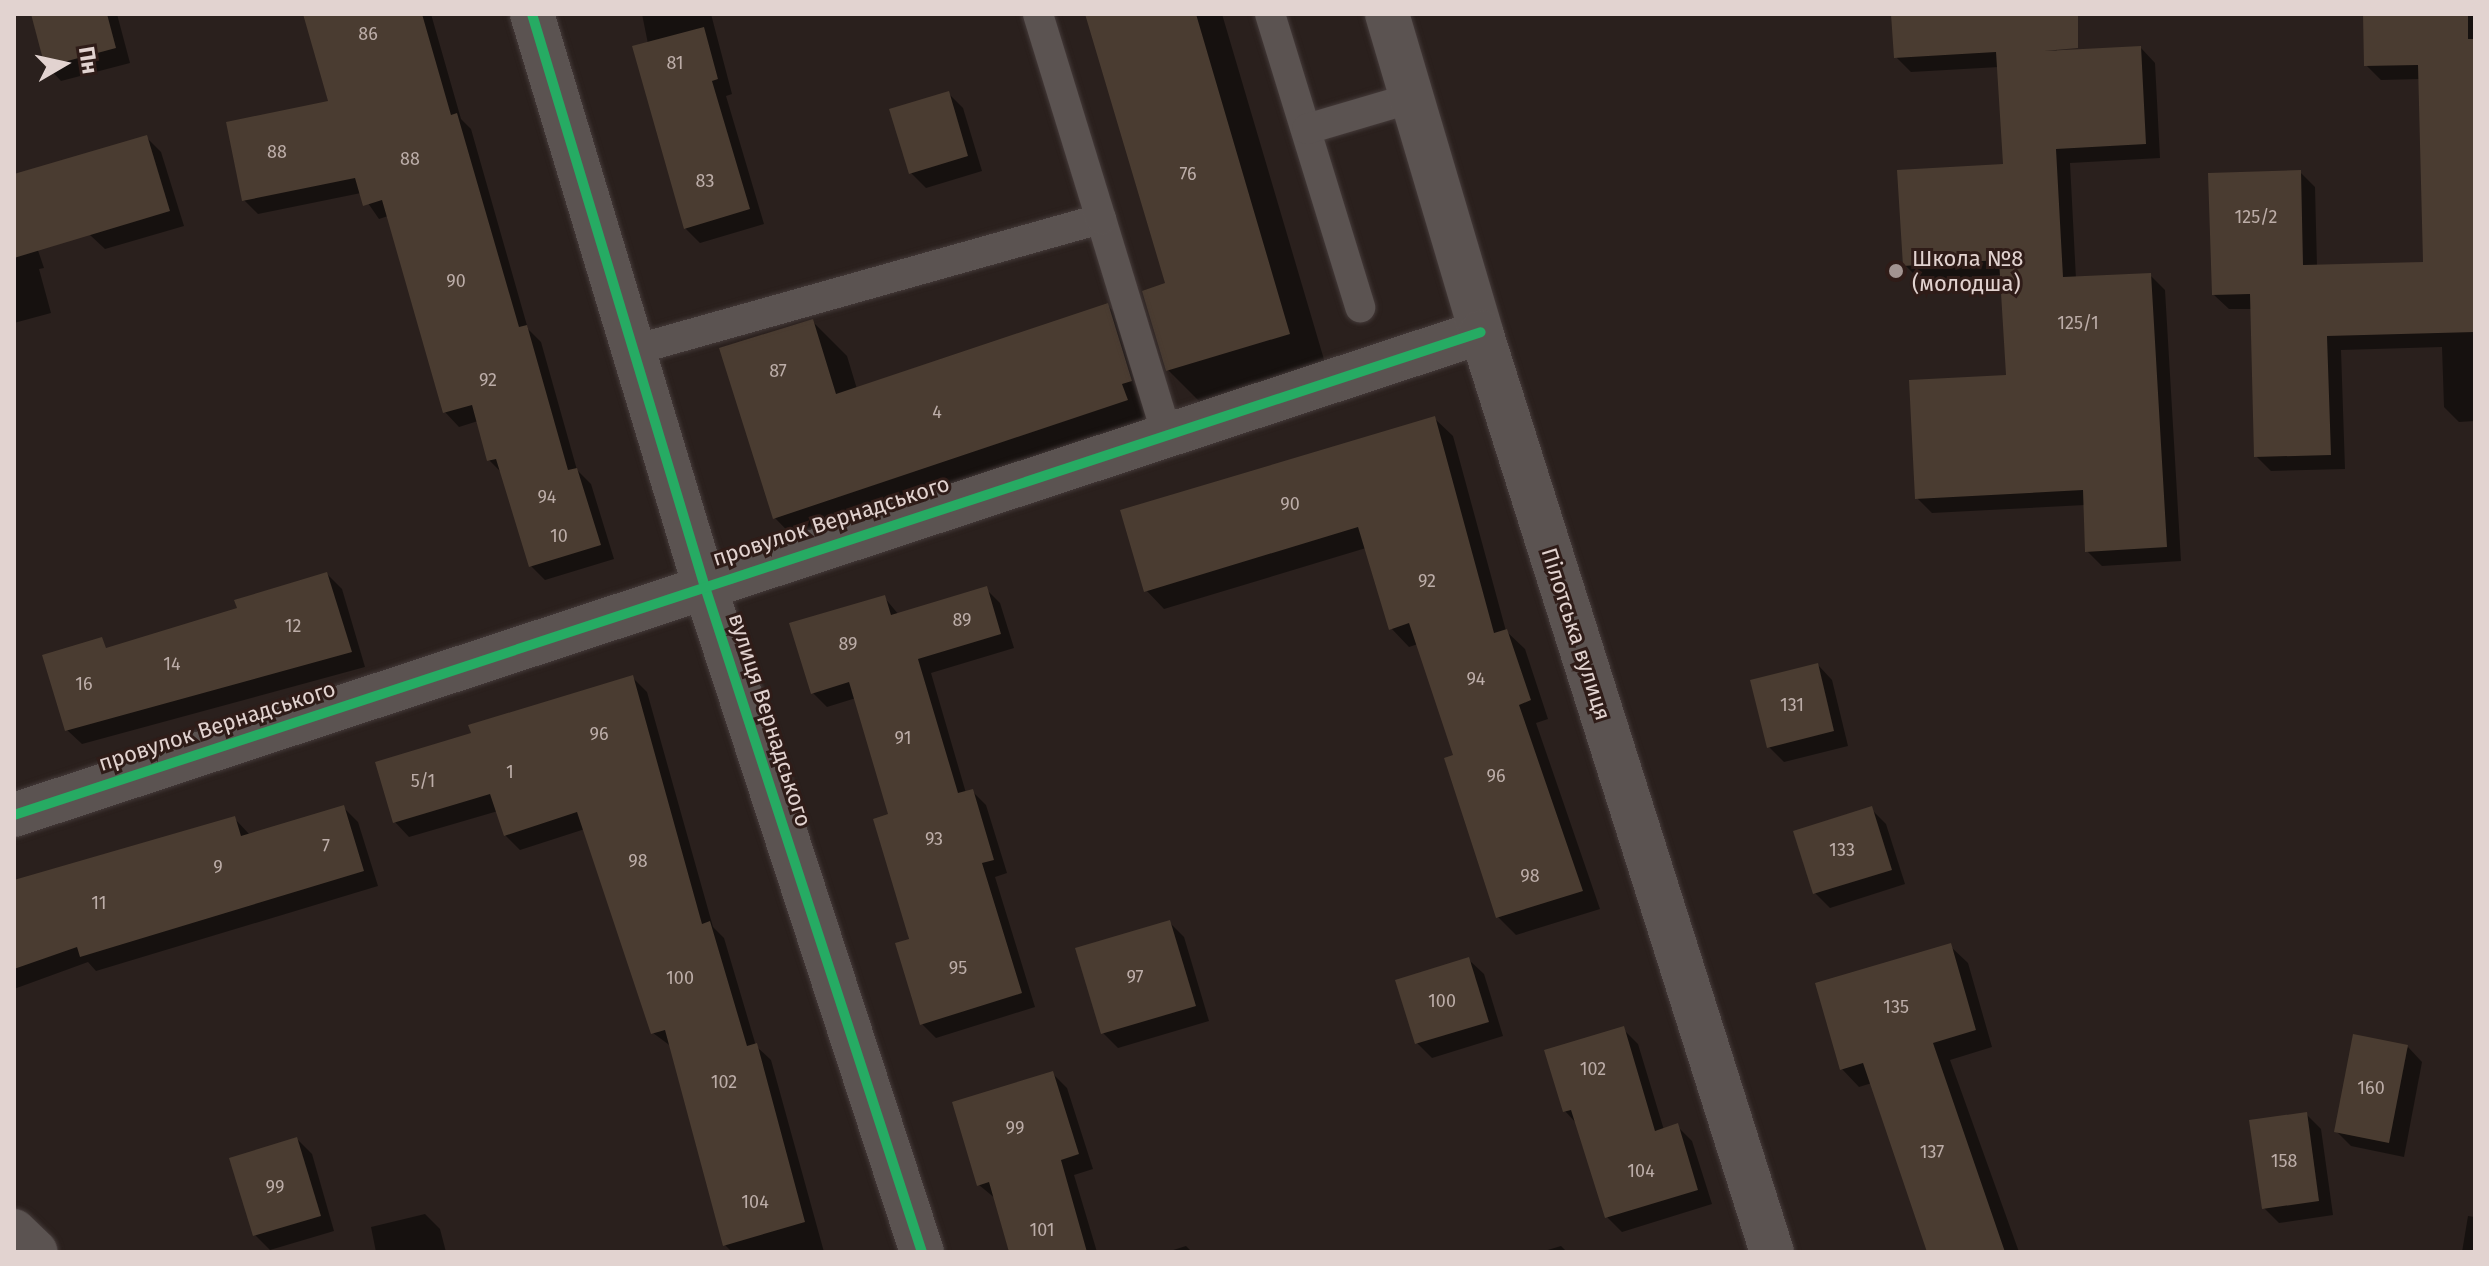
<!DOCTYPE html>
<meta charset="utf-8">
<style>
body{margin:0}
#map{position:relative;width:2489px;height:1266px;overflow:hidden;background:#2a201d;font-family:"Fira Sans",sans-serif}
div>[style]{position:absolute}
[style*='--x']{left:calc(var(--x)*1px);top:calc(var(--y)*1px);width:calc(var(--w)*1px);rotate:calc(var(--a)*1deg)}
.shadow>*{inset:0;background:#0007}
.building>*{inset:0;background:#4a3c31}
.roads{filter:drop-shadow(0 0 2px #443a39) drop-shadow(0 0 2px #443a39)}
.service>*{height:30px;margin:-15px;padding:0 15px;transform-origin:15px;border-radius:15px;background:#5b5351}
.minor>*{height:44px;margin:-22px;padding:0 22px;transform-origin:22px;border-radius:22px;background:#5b5351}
.tertiary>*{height:44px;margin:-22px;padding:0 22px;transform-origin:22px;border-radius:22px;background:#5b5351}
.cycleway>*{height:10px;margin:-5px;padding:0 5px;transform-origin:5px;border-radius:5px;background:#26ab63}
.dots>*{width:22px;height:22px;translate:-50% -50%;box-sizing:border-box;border:4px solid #2f1c18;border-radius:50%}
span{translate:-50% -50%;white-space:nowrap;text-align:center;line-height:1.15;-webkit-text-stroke:6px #2f1c18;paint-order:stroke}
.number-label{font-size:18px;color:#bcada8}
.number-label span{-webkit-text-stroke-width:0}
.poi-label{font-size:22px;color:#e2d3d0}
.left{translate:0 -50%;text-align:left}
.street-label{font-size:22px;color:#e2d3d0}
.frame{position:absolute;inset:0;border:16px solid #e2d3d0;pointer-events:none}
.north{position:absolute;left:24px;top:24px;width:80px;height:80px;-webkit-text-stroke:6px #2f1c18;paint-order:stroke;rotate:81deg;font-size:22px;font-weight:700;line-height:32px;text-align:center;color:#e2d3d0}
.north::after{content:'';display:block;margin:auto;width:28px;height:36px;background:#e2d3d0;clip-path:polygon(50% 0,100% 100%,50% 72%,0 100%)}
</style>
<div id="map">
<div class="shadow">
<i style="clip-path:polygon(33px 14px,117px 14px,130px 63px,61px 81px,47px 66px)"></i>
<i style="clip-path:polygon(317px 14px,431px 14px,461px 119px,471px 129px,528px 329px,541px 342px,577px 470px,591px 484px,614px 559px,545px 580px,531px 566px,503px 474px,489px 460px,478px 421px,459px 427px,445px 412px,388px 216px,379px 219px,361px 193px,258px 214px,244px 200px,331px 102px)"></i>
<i style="clip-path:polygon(642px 14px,711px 14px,732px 94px,726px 96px,764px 224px,700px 243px,685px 228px)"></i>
<i style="clip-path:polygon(1087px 14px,1222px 14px,1328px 373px,1207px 409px,1168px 370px,1167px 285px)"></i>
<i style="clip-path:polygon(1893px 14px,2055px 14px,2057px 52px,2141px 48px,2155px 63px,2160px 158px,2070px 163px,2076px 279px,2150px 275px,2165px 290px,2181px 561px,2102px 566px,2087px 551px,2085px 505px,1932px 513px,1917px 498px,2008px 377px,2002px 275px,1920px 280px,1905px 265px,2005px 166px,1999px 67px,1911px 72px,1896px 57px)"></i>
<i style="clip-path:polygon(2365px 14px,2475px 14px,2475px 421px,2459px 422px,2444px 407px,2442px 347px,2341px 350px,2345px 469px,2271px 471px,2256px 456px,2252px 309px,2229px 309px,2214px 295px,2300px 172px,2315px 187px,2317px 266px,2425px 264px,2420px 79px,2381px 80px,2366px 65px)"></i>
<i style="clip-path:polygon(949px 94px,963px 108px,982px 171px,926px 188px,911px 173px)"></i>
<i style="clip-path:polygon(146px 137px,161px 152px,184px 226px,105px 249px,90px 235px)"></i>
<i style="clip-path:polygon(14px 201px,25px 212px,44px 268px,39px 269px,51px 313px,14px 323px)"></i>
<i style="clip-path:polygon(1107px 305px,1142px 340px,1165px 416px,809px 553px,775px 518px,812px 321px,847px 356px,857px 389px)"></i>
<i style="clip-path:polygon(1434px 418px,1453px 436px,1506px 631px,1525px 649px,1548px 719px,1536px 723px,1600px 909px,1516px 935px,1498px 917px,1456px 756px,1418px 644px,1409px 647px,1391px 628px,1366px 548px,1164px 609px,1146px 590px)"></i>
<i style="clip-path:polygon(327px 574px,342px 589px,365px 667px,82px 744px,67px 730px,239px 609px)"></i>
<i style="clip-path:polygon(986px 589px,1000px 603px,1014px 648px,931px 673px,966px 793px,972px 791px,986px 805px,1007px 873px,995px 877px,1035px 1007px,936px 1038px,922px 1024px,890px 816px,856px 698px,827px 707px,813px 693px,884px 597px,899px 615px)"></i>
<i style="clip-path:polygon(1818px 665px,1832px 680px,1848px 746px,1784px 762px,1769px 747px)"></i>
<i style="clip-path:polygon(632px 677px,647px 692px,713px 927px,724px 938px,756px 1046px,771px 1060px,824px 1252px,732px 1252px,725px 1245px,672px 1047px,653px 1033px,585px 829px,520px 850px,505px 835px,498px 811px,409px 837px,395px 822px,474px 735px)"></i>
<i style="clip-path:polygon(343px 807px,358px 822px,378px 886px,96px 971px,88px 962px,14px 989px,14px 882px,235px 819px,250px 835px)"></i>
<i style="clip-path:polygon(1871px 809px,1886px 824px,1905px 884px,1830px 908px,1815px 893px)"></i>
<i style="clip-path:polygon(1169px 922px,1184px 937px,1209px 1021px,1118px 1048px,1103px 1033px)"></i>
<i style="clip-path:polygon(1950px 946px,1968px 963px,1992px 1047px,1950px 1060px,2019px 1252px,1929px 1252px,1872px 1083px,1859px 1087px,1842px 1069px)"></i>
<i style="clip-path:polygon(1469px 960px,1484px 974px,1503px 1036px,1432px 1058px,1417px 1043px)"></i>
<i style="clip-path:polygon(1623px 1029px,1638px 1044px,1664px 1130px,1677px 1126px,1692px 1141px,1712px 1204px,1622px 1232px,1607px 1217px,1577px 1124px,1565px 1111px)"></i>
<i style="clip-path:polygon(2408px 1047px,2422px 1062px,2404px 1157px,2351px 1146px,2336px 1131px)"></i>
<i style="clip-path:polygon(1052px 1073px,1067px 1088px,1093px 1169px,1074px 1175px,1097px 1252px,1011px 1252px,996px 1199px,979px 1185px)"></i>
<i style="clip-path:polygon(2306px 1114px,2321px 1129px,2333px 1215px,2279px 1223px,2264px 1208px)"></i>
<i style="clip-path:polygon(297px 1139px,312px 1154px,334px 1231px,270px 1250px,255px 1235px)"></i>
<i style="clip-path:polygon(425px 1214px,440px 1229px,446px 1252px,376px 1252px,371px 1227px)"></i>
<i style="clip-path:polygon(2468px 1216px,2475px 1217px,2475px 1252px,2462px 1252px)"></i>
<i style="clip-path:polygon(1186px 1246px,1192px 1252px,1167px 1252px)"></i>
<i style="clip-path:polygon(1561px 1246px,1567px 1252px,1541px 1252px)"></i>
</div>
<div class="building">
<i style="clip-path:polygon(31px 14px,107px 14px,116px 48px,45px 67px)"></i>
<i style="clip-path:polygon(303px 14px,422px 14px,451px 115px,457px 113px,519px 327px,527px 325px,568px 470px,577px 468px,601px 545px,529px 567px,496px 459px,487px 461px,472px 405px,443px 413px,382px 200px,363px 206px,355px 178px,242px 201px,226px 122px,328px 101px)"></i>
<i style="clip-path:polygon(1085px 14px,1196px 14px,1290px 334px,1166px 371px,1142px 291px,1165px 283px)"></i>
<i style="clip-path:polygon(1891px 14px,2078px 14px,2078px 48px,2044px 51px,2141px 46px,2146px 144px,2056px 149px,2063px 277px,2151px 273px,2167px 547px,2085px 552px,2083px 490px,1915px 499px,1909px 380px,2006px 375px,1999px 260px,1903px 266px,1897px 170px,2003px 164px,1996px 52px,1894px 58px)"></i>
<i style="clip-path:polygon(2363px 14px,2468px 14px,2468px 39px,2475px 39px,2475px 332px,2327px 336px,2331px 455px,2254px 457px,2250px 294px,2212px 295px,2208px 173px,2301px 170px,2303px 265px,2423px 262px,2418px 65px,2364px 66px)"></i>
<i style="clip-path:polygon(704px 27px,718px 79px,712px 81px,750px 209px,684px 229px,632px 46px)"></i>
<i style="clip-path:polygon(949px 91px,968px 156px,909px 174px,889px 109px)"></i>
<i style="clip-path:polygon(147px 135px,170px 211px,14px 258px,14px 174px)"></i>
<i style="clip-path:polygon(1108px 303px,1132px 381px,1122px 384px,1128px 400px,773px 519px,719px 348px,813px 319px,836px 394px)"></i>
<i style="clip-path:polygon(1435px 416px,1494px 633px,1507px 629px,1531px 700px,1519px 705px,1583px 891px,1496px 918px,1444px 758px,1453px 755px,1409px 623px,1389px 630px,1358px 527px,1144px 592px,1120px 510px)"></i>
<i style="clip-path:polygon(327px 572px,352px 652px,65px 731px,42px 655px,102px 637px,106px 648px,237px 608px,234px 600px)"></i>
<i style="clip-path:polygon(987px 586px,1001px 634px,918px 659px,958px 793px,973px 789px,994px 860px,982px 863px,1022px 993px,920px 1025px,895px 943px,909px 939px,873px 819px,888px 814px,849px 682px,811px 694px,789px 623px,885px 595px,891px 615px)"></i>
<i style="clip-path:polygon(1818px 663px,1834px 731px,1767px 748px,1750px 680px)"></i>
<i style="clip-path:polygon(633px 675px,702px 924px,710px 921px,747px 1046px,757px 1043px,805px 1222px,723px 1246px,665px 1030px,651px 1034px,577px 812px,504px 836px,490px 794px,393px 823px,375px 762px,471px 733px,468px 725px)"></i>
<i style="clip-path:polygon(344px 805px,364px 871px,80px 957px,77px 947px,14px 969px,14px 880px,235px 816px,241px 836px)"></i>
<i style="clip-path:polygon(1872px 806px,1892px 870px,1813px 894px,1793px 831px)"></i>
<i style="clip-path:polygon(1170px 920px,1196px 1006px,1101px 1034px,1075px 948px)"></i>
<i style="clip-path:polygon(1951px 943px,1976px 1030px,1933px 1043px,2005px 1252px,1927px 1252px,1863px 1063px,1840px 1070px,1815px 983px)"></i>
<i style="clip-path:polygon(1469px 957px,1489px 1022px,1415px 1044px,1395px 980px)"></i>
<i style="clip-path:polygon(1624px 1026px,1655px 1131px,1678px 1123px,1698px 1190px,1605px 1218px,1571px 1110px,1563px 1112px,1544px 1050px)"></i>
<i style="clip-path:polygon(2353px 1034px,2408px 1045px,2389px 1143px,2334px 1132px)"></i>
<i style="clip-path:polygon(1053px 1071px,1079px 1154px,1061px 1160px,1087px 1252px,1009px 1252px,989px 1182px,977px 1186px,952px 1102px)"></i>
<i style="clip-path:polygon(2307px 1112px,2319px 1201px,2262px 1209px,2249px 1120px)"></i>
<i style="clip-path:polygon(297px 1137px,321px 1216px,253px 1236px,229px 1158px)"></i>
</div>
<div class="roads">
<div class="service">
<i style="--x:1270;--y:14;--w:307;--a:72.9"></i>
<i style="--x:1307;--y:129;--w:109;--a:-16.4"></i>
<i style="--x:1101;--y:219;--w:223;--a:73"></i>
<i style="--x:634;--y:350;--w:485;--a:-15.7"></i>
<i style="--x:1101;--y:219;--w:214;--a:-107.1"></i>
</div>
<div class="minor">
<i style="--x:532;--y:14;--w:595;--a:73.21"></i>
<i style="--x:704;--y:584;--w:703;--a:71.93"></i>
<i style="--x:14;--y:815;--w:1544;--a:-18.22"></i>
<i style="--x:14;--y:1231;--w:30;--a:44"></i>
</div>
<div class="tertiary">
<i style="--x:1387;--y:14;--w:332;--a:73.5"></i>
<i style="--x:1481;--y:332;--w:965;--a:72.45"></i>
</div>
</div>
<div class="cycleway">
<i style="--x:532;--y:14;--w:595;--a:73.21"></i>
<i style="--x:704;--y:584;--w:703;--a:71.93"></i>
<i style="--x:14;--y:815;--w:1544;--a:-18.22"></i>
</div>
<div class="dots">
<i style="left:1896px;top:271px;background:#a29491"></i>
</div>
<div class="number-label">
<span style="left:368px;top:34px">86</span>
<span style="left:675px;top:63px">81</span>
<span style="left:277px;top:152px">88</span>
<span style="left:410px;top:159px">88</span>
<span style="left:1188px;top:174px">76</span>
<span style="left:705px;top:181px">83</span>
<span style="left:2256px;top:217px">125/2</span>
<span style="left:456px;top:281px">90</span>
<span style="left:2078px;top:323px">125/1</span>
<span style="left:778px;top:371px">87</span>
<span style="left:488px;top:380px">92</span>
<span style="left:937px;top:412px">4</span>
<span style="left:547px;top:497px">94</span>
<span style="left:1290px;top:504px">90</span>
<span style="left:559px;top:536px">10</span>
<span style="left:1427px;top:581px">92</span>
<span style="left:962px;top:620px">89</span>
<span style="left:293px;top:626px">12</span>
<span style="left:848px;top:644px">89</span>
<span style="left:172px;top:664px">14</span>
<span style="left:1476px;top:679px">94</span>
<span style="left:84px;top:684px">16</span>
<span style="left:1792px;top:705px">131</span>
<span style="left:599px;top:734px">96</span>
<span style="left:903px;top:738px">91</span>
<span style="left:510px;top:772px">1</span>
<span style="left:1496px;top:776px">96</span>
<span style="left:423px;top:781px">5/1</span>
<span style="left:934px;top:839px">93</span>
<span style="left:326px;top:846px">7</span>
<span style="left:1842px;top:850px">133</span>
<span style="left:638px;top:861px">98</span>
<span style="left:218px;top:867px">9</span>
<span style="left:1530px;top:876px">98</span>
<span style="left:99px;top:903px">11</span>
<span style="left:958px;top:968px">95</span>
<span style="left:1135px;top:977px">97</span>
<span style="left:680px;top:978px">100</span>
<span style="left:1442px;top:1001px">100</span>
<span style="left:1896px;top:1007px">135</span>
<span style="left:1593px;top:1069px">102</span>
<span style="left:724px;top:1082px">102</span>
<span style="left:2371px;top:1088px">160</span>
<span style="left:1015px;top:1128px">99</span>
<span style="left:1932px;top:1152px">137</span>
<span style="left:2284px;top:1161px">158</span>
<span style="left:1641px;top:1171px">104</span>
<span style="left:275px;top:1187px">99</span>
<span style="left:755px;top:1202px">104</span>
<span style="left:1042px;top:1230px">101</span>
</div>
<div class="poi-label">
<span class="left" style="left:1912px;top:271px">Школа №8<br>(молодша)</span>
</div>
<div class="street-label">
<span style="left:831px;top:521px;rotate:-18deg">провулок Вернадського</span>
<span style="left:1576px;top:634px;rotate:72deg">Пілотська вулиця</span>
<span style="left:770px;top:720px;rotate:72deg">вулиця Вернадського</span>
<span style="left:217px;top:726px;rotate:-18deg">провулок Вернадського</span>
</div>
<div class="frame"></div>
<div class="north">Пн</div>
</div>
